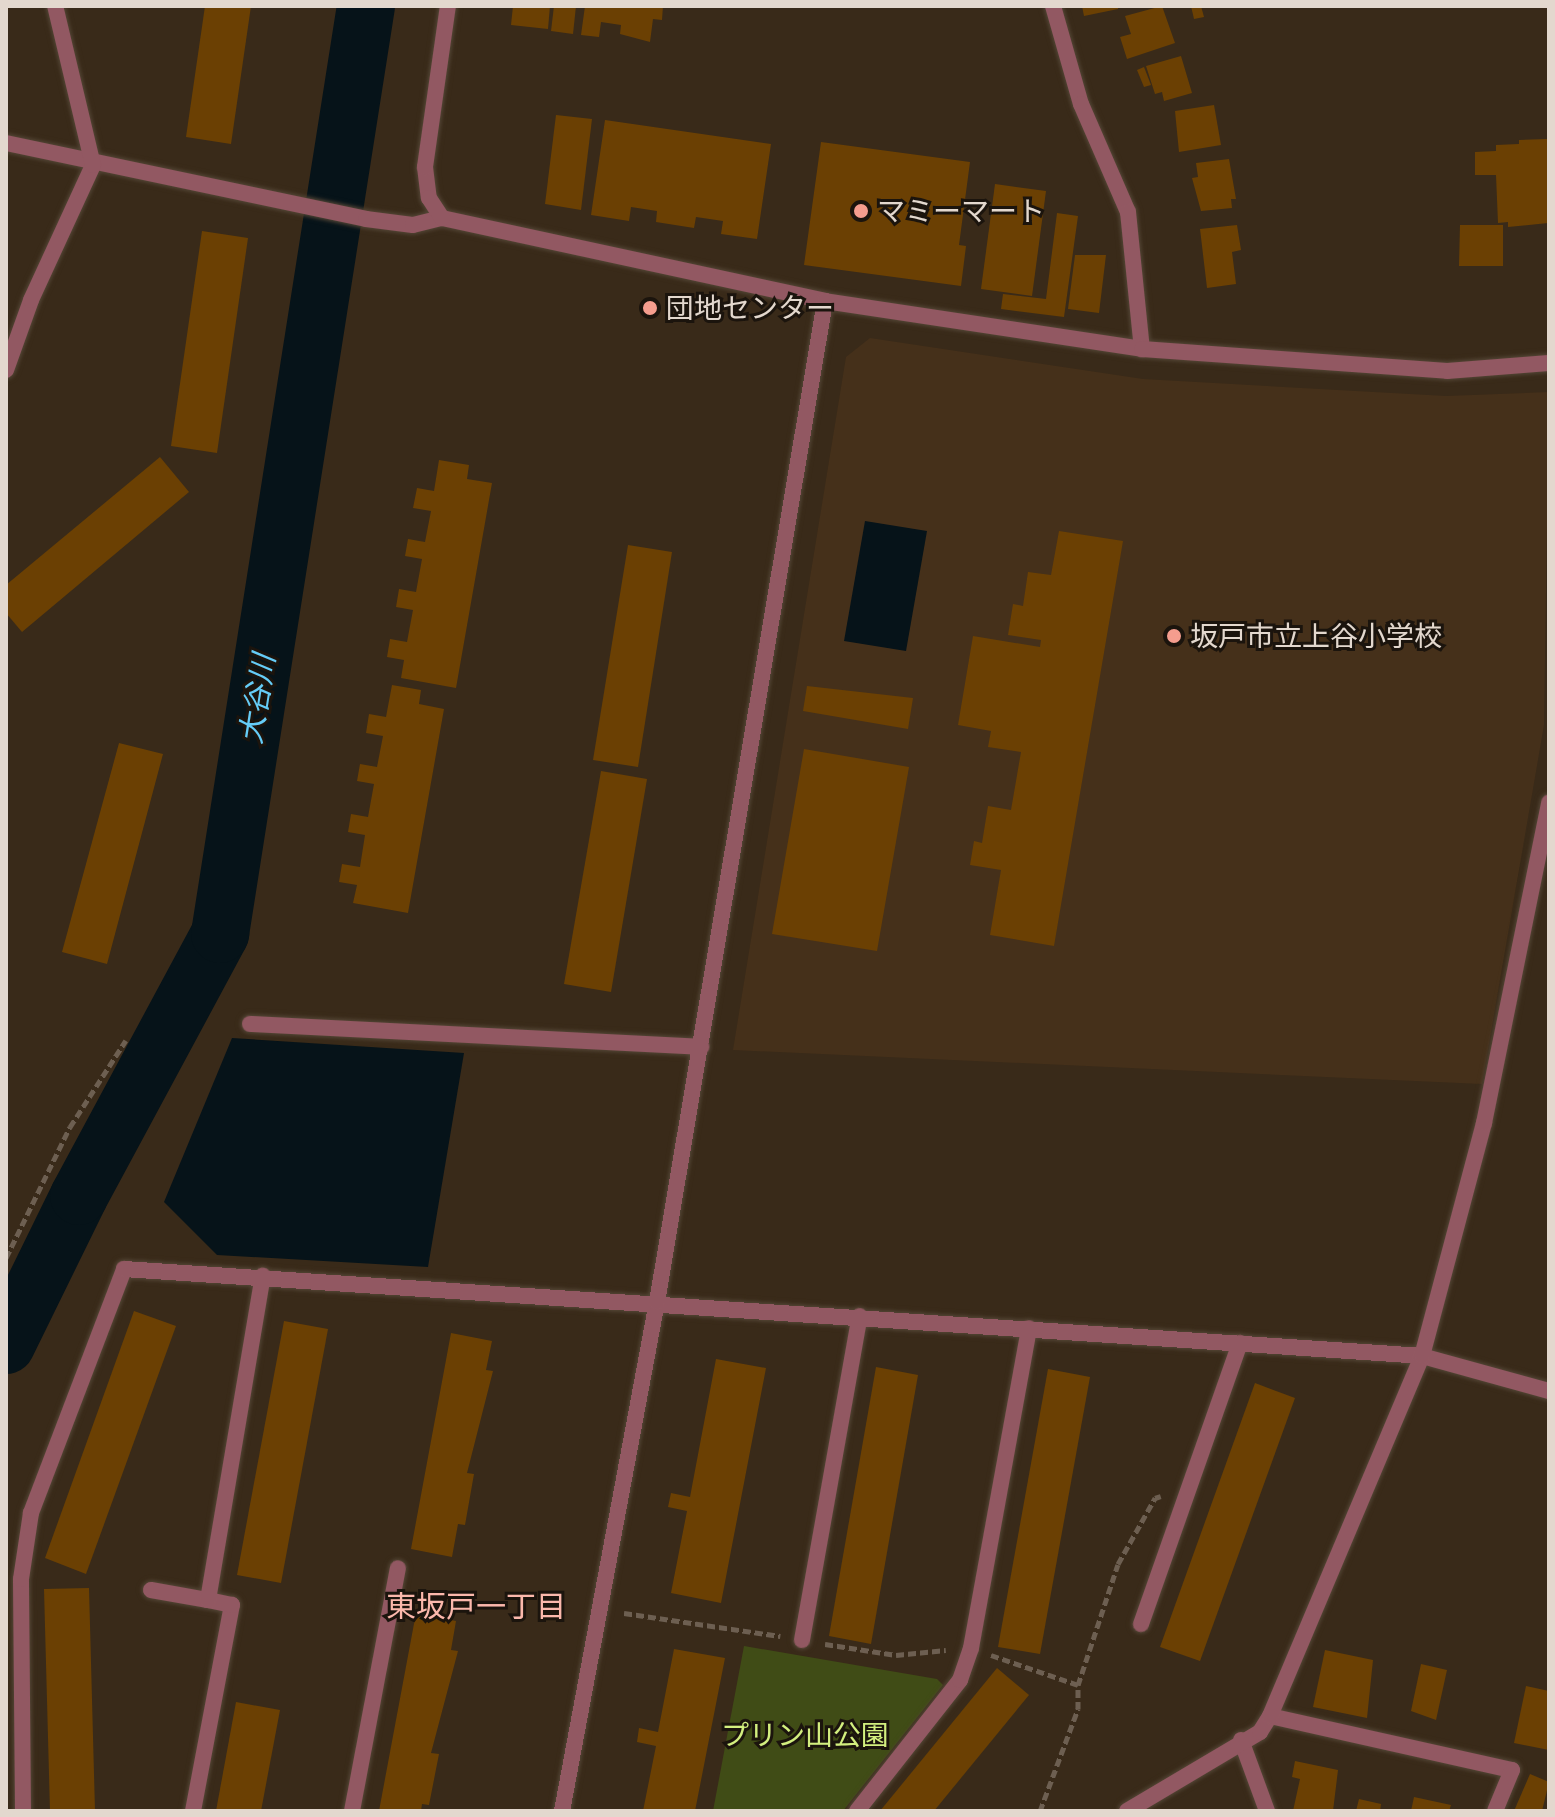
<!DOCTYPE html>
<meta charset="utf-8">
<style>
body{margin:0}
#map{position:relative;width:1555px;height:1817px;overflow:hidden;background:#392a19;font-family:Ubuntu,"Noto Sans JP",sans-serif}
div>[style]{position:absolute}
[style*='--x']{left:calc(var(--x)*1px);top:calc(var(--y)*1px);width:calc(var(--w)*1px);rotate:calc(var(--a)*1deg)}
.built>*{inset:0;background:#45301a}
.green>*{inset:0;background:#404c16}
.water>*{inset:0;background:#061319}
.river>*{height:58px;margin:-29px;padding:0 29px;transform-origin:29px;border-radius:29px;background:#061319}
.building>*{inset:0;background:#6b4003}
.path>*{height:5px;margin-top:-2.5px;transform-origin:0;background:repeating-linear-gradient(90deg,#6d5f51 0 8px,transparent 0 12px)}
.roads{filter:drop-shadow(0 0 2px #544636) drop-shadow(0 0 2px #544636)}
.service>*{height:16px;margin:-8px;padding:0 8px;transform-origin:8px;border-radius:8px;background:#925862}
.minor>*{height:16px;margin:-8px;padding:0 8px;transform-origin:8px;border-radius:8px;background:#925862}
.tertiary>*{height:16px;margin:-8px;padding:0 8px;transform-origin:8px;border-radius:8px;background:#925862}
.dots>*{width:22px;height:22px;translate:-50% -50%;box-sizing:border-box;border:4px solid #1b140d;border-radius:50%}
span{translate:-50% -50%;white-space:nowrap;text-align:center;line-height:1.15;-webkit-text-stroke:6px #1b140d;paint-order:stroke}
.poi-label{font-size:28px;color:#e3d8ce}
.left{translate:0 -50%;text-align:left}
.park-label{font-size:28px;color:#d3ef7f}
.water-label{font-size:30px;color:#65ccf7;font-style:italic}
.neighbourhood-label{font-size:30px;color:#fbb8ac}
.frame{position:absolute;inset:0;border:8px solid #e3d8ce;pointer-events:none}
</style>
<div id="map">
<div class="built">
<i style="clip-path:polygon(870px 338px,1143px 379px,1446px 396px,1549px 392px,1544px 725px,1482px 1084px,733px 1050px,846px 357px)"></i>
</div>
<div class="green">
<i style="clip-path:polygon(744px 1646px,937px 1679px,943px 1685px,843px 1811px,713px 1811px)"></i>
</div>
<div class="water">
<i style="clip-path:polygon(865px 521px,927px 531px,906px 651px,844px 641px)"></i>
<i style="clip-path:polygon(232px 1038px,464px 1053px,428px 1267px,217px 1255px,164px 1202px)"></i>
</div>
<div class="river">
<i style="--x:6;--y:1345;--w:166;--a:-63.9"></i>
<i style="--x:79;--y:1196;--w:298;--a:-61.7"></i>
<i style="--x:220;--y:934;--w:939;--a:-81.06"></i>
</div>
<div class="building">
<i style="clip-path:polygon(205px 6px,251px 6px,231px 144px,186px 137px)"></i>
<i style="clip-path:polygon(513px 6px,550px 6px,548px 29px,511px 25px)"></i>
<i style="clip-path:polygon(554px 6px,576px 6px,573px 34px,551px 31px)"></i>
<i style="clip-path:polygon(585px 6px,663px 6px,662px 20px,653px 19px,650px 42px,620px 34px,621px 25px,601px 22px,599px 37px,581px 35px)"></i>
<i style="clip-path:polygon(1082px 6px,1118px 6px,1118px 9px,1084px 16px)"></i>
<i style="clip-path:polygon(1162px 6px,1175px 43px,1127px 59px,1120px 37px,1131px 34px,1125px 16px)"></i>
<i style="clip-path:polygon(1191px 6px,1201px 6px,1204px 17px,1194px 19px)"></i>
<i style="clip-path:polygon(1181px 56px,1192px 93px,1164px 101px,1162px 92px,1155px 94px,1146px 66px)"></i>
<i style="clip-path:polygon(1144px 67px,1151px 85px,1144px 87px,1137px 70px)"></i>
<i style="clip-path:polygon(1214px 105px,1221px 145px,1179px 152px,1175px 111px)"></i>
<i style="clip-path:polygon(556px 115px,592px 119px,581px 210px,545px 204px)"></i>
<i style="clip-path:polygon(605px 120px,771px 144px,757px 239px,721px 234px,723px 221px,696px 217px,694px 228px,656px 222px,657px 211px,631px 207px,629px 221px,591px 215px)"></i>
<i style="clip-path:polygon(1548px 139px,1548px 223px,1508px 227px,1508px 222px,1498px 223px,1496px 175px,1475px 175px,1475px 152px,1496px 151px,1496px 145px,1519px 144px,1519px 140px)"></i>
<i style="clip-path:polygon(821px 142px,970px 162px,959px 245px,966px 246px,961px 286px,804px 265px)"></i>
<i style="clip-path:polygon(1229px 159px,1236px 199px,1231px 199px,1232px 208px,1201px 211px,1192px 178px,1198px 177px,1196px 163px)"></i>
<i style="clip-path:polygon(995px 184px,1046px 191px,1032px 296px,981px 289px)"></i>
<i style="clip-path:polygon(1057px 213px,1078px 216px,1064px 317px,1001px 309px,1003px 294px,1046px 299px)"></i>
<i style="clip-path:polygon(1237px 225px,1241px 250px,1232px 252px,1236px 284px,1207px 288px,1200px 229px)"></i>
<i style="clip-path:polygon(1460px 225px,1503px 225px,1503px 266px,1459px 266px)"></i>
<i style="clip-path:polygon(202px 231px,248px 238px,217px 453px,171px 446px)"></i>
<i style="clip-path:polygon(1075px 255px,1106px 255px,1099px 313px,1068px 309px)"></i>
<i style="clip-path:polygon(160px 457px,189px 492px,22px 632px,6px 613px,6px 585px)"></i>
<i style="clip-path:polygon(439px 460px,469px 465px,467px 479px,492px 483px,456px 688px,401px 678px,404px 660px,387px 657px,390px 639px,407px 642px,413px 610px,396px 607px,399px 589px,416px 592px,422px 559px,405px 556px,408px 539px,425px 542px,431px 511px,413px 508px,417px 488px,434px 491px)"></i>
<i style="clip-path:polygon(1059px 531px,1123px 541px,1054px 946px,990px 935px,1001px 870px,970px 865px,974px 841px,982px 843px,988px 806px,1011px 810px,1021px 752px,988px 747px,991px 731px,958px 725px,973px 636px,1040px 647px,1041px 640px,1008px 635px,1013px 604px,1023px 606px,1028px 572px,1051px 575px)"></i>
<i style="clip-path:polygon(628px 545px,672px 552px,638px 767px,593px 760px)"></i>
<i style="clip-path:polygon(392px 685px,421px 690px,419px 704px,444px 709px,408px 913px,353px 903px,357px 885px,339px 882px,342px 864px,360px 867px,365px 835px,348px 832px,351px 814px,368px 817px,374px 784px,357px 781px,360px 764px,377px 767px,383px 736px,366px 733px,369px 714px,386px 717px)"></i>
<i style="clip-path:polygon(807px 686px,913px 698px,908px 729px,803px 711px)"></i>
<i style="clip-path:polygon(119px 743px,163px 754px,107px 964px,62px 952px)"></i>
<i style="clip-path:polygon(804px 749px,909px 767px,877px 951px,772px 934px)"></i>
<i style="clip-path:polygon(601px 771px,647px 779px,611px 992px,564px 984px)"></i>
<i style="clip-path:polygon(134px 1311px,176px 1326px,86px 1574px,45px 1558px)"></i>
<i style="clip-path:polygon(284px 1321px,328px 1329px,281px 1583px,237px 1575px)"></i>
<i style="clip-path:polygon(451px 1333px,492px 1341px,486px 1370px,493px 1371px,467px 1473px,474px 1474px,465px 1525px,458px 1524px,452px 1557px,411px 1549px)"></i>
<i style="clip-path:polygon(716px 1359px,766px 1368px,721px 1603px,671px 1593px,687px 1511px,668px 1507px,671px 1493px,690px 1497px)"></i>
<i style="clip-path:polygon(876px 1367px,918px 1375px,871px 1644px,829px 1636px)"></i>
<i style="clip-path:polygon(1048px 1369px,1090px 1377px,1040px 1654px,998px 1647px)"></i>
<i style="clip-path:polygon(1255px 1383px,1295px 1398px,1200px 1661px,1160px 1647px)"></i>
<i style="clip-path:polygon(89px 1588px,95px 1811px,50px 1811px,44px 1589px)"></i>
<i style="clip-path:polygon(416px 1613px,456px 1621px,451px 1650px,458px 1651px,431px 1753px,439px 1754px,429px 1805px,422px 1804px,421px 1811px,379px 1811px)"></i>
<i style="clip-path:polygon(674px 1649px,725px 1658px,695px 1811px,643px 1811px,656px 1746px,637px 1742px,639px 1728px,658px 1732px)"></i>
<i style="clip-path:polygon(1325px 1650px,1373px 1660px,1367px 1718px,1313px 1707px)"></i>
<i style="clip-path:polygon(1421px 1664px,1447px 1670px,1436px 1720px,1411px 1711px)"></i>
<i style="clip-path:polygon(997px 1668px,1029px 1695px,934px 1811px,880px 1811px)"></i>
<i style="clip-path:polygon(1526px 1686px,1549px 1691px,1549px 1750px,1514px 1743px)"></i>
<i style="clip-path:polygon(236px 1702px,280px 1710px,261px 1811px,216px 1811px)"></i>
<i style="clip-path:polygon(1295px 1761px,1338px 1770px,1333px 1811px,1293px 1811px,1300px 1779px,1292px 1777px)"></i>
<i style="clip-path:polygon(1530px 1774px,1549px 1782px,1542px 1811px,1514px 1811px)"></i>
<i style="clip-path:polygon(1414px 1797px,1451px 1805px,1449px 1811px,1411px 1811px)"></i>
<i style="clip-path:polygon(1359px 1799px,1381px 1804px,1380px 1811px,1356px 1811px)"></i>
</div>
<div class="path">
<i style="--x:6;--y:1258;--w:146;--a:-64"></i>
<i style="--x:70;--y:1127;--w:103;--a:-57.2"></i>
<i style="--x:624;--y:1613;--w:158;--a:8.4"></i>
<i style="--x:825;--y:1644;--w:72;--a:8.8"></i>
<i style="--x:896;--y:1655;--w:50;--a:-5.7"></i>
<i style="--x:991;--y:1655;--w:92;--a:19"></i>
<i style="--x:1040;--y:1811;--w:109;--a:-69.6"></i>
<i style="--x:1078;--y:1709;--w:24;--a:-90"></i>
<i style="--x:1078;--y:1685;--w:127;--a:-71.7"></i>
<i style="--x:1118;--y:1564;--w:76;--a:-60.7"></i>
<i style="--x:1155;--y:1498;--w:6;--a:-18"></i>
</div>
<div class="roads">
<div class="service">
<i style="--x:151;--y:1590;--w:58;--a:10"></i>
<i style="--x:1141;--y:1624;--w:298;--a:-70.6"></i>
<i style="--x:802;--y:1640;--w:329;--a:-79.9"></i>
<i style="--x:1270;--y:1716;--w:248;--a:12.6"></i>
<i style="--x:1512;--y:1770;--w:44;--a:112.5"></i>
<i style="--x:23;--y:1811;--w:232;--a:-90.5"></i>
<i style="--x:21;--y:1579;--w:67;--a:-81.4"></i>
<i style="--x:31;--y:1513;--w:261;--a:-69.1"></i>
<i style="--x:193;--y:1811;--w:210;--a:-79.3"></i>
<i style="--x:232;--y:1605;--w:25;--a:-168"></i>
<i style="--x:208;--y:1600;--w:329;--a:-80.4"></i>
<i style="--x:352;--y:1811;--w:247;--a:-79.3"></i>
<i style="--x:857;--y:1811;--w:167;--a:-51.8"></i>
<i style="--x:960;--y:1680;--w:34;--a:-71"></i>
<i style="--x:971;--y:1648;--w:325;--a:-79.7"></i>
</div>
<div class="minor">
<i style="--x:1053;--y:6;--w:102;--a:74.1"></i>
<i style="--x:1081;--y:104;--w:118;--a:66.5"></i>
<i style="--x:1128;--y:212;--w:138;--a:84.2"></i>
<i style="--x:6;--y:143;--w:368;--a:11.9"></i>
<i style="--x:366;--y:219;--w:47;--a:7.3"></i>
<i style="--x:413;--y:225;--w:30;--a:-14"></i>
<i style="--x:442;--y:218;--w:392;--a:12.2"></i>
<i style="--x:825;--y:301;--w:321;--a:8.6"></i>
<i style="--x:1142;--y:349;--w:306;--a:4.1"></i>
<i style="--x:1447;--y:371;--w:102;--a:-4.5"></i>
<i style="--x:425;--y:167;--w:31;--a:83"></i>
<i style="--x:429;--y:198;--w:24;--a:57"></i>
<i style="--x:6;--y:370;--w:74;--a:-70.3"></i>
<i style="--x:31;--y:300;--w:149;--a:-65.3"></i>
<i style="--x:93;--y:165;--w:163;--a:-103.4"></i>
<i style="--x:250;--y:1024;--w:452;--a:2.9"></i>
<i style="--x:124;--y:1269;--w:1301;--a:3.83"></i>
<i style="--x:1422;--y:1356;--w:132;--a:15.4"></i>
<i style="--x:1241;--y:1740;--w:76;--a:69.9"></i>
<i style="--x:1127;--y:1811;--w:155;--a:-30.7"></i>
<i style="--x:1260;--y:1732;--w:19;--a:-58"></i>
<i style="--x:1270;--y:1716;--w:391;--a:-67.1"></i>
<i style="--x:1422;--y:1356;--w:241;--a:-75.1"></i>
<i style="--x:1484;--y:1123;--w:327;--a:-78.5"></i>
</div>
<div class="tertiary">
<i style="--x:425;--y:167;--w:163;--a:-81.9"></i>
<i style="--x:562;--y:1811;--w:518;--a:-79.43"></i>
<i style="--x:657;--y:1302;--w:1015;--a:-80.47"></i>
</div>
</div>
<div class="dots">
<i style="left:861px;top:211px;background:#f59d8e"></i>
<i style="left:650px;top:308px;background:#f59d8e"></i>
<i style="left:1174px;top:636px;background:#f59d8e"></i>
</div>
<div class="poi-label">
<span class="left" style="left:877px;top:211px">マミーマート</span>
<span class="left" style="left:666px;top:308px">団地センター</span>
<span class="left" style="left:1190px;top:636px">坂戸市立上谷小学校</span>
</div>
<div class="park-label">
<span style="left:805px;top:1735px">プリン山公園</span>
</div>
<div class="water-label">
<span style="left:257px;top:699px;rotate:-81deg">大谷川</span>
</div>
<div class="neighbourhood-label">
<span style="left:476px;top:1606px">東坂戸一丁目</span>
</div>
<div class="frame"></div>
</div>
